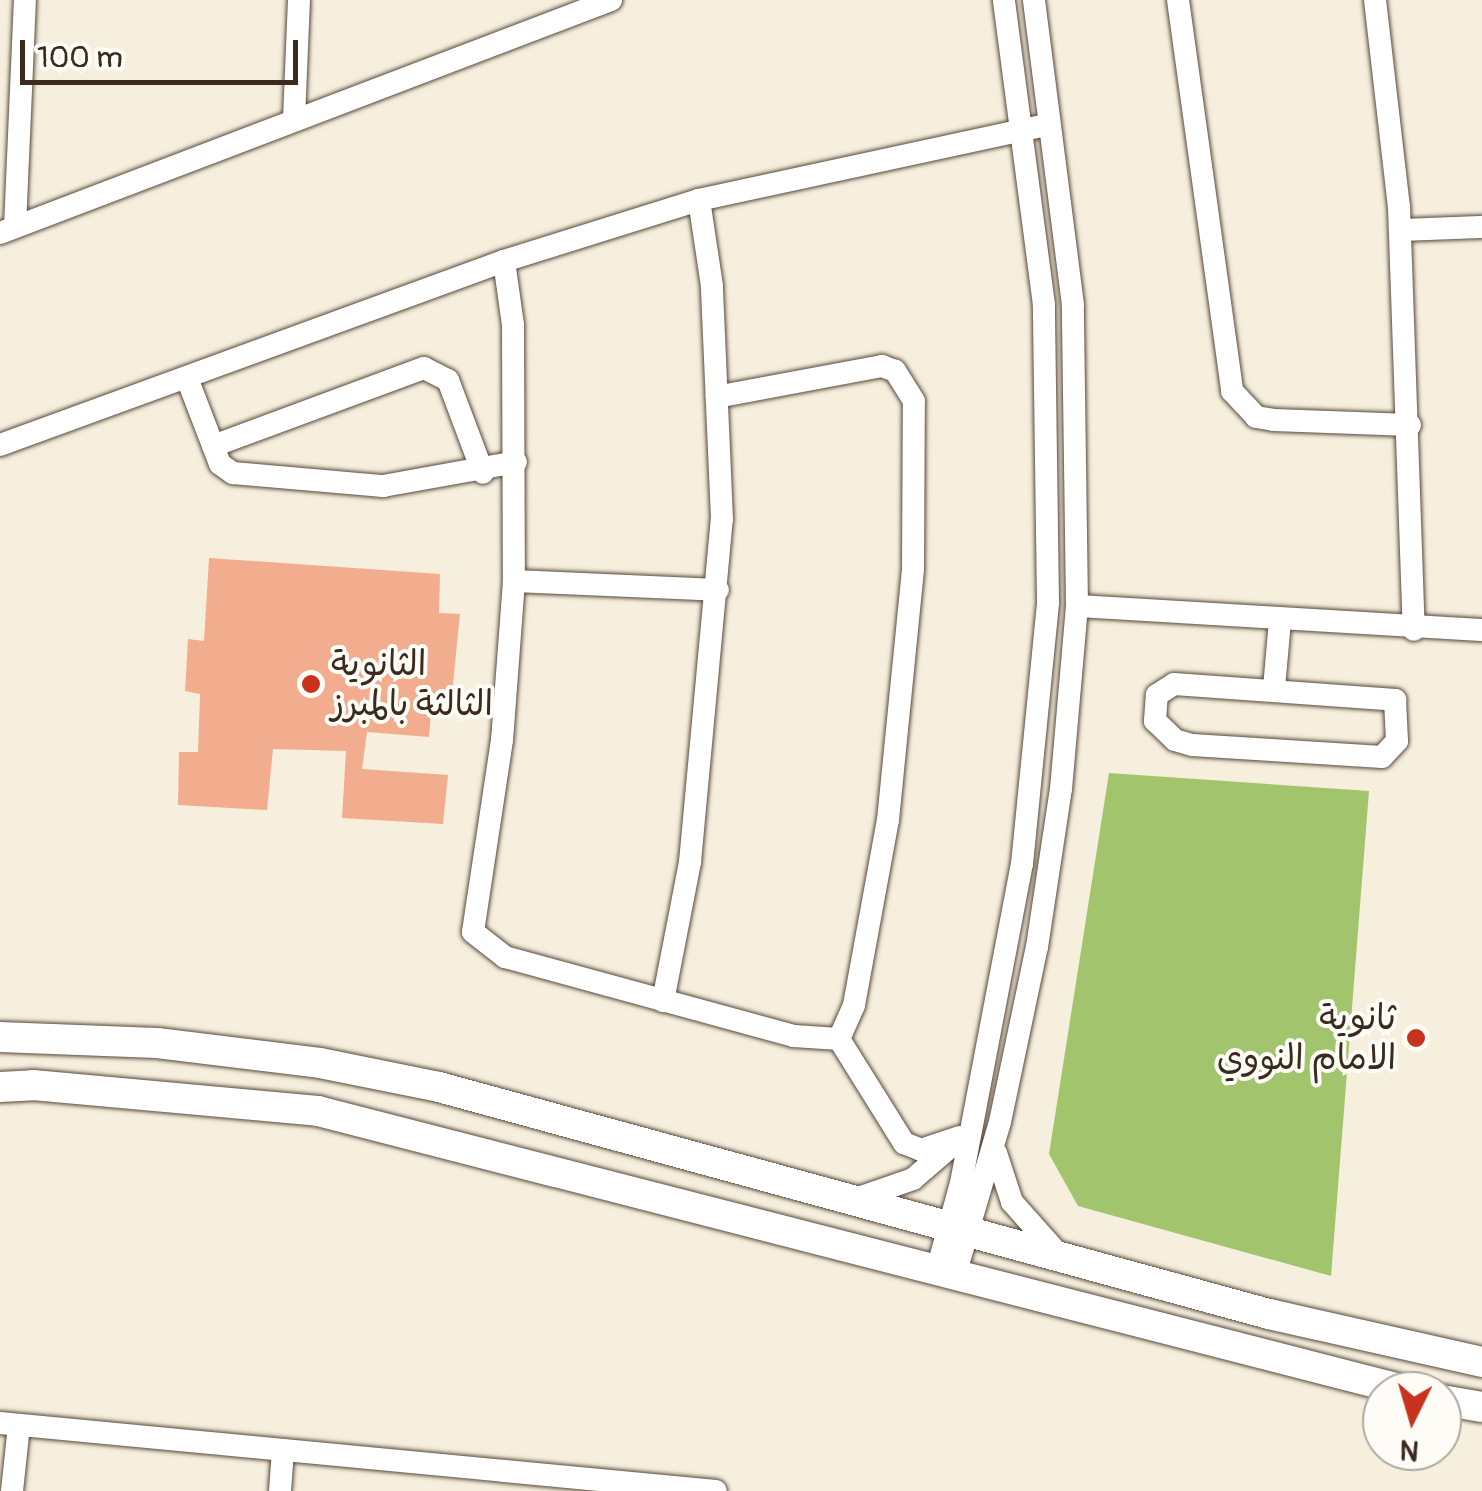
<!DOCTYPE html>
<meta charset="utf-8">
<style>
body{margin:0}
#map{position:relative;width:1482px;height:1491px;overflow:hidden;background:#f7efde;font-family:Pangolin,"Playpen Sans Arabic",sans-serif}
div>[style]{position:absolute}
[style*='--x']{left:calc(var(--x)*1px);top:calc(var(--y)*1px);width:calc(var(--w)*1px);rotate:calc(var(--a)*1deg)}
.green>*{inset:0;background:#a2c46d}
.building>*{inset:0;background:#f2ac8e}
.roads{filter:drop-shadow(0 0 2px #57483b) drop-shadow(0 0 2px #57483b)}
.minor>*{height:22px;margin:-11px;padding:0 11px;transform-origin:11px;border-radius:11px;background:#fff}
.major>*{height:30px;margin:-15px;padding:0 15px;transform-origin:15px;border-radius:15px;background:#fff}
.dots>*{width:28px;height:28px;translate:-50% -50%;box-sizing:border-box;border:5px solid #fdfcf7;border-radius:50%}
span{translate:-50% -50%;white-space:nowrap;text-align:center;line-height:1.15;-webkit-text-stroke:8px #fdfcf7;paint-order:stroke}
.poi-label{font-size:35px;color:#3b2a1e}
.left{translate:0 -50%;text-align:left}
.right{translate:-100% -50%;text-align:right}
.north{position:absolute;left:1362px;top:1371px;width:100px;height:100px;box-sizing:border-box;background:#fdfcf7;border:2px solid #afa8a0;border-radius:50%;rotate:185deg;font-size:28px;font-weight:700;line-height:40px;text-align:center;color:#3b2a1e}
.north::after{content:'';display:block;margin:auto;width:35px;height:45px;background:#c8321e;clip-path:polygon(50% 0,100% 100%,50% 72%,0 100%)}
.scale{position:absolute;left:20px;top:40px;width:278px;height:45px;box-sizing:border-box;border:5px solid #3b2a1e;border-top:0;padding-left:12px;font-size:30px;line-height:35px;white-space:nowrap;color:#3b2a1e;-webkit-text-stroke:8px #fdfcf7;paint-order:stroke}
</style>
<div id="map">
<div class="green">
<i style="clip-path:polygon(1109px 773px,1369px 791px,1331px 1276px,1078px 1206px,1049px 1154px)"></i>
</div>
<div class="building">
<i style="clip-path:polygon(209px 558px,440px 574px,439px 613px,460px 614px,451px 703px,432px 701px,429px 737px,367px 732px,362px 769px,448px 775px,443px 824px,342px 818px,346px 751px,273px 749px,267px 810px,178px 805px,179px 752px,198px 752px,200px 694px,185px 691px,188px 639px,204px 641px)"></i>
</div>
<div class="roads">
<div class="minor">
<i style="--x:1178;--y:0;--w:395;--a:82.1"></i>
<i style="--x:1232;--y:391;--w:35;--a:47"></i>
<i style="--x:1256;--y:417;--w:18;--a:9"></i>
<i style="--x:1274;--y:420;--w:136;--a:2.1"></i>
<i style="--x:1375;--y:0;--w:208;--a:83.4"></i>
<i style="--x:1399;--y:207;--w:423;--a:88"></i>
<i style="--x:294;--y:119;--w:119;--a:-87.6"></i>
<i style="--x:15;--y:227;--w:227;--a:-87.5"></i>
<i style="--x:1400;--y:230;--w:82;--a:-2.1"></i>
<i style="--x:0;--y:233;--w:654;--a:-20.87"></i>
<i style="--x:504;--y:261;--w:65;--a:82"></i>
<i style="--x:513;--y:325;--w:256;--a:89.8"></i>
<i style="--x:514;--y:581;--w:159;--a:94.3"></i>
<i style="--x:502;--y:740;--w:194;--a:98.6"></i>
<i style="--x:473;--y:932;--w:41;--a:38"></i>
<i style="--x:505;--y:957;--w:300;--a:15.3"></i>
<i style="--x:794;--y:1036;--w:45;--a:3.8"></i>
<i style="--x:839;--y:1039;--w:37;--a:-66"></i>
<i style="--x:854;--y:1005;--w:188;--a:-79.6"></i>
<i style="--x:888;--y:820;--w:253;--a:-84.3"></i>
<i style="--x:913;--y:568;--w:167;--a:-89.7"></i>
<i style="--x:914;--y:401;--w:36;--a:-122"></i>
<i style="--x:895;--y:371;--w:14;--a:-159"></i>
<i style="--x:882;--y:366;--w:168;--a:169.4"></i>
<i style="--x:187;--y:378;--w:92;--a:69"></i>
<i style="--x:220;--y:464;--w:16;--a:35"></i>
<i style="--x:233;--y:473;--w:151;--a:5"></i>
<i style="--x:383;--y:486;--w:135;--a:-10.2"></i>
<i style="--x:0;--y:445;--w:537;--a:-20.06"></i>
<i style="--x:504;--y:261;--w:204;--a:-17.4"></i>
<i style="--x:699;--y:200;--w:349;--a:-12.2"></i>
<i style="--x:213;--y:446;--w:225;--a:-20.3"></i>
<i style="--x:424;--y:368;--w:27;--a:27"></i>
<i style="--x:448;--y:380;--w:99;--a:69.4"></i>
<i style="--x:514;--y:581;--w:204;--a:2.5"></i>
<i style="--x:1077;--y:606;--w:406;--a:3.4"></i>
<i style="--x:1174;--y:684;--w:222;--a:4.1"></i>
<i style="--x:1395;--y:700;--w:41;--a:87.2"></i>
<i style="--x:1397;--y:741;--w:22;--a:133"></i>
<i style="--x:1382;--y:757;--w:190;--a:-176.4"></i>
<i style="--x:1192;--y:745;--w:18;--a:-164"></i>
<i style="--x:1175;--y:740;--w:28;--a:-136"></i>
<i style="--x:1155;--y:721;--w:26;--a:-86"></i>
<i style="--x:1157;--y:695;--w:20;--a:-33"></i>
<i style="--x:1274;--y:688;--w:67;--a:-84.9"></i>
<i style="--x:663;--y:1001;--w:142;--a:-79"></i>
<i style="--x:690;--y:862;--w:344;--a:-84.7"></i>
<i style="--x:722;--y:519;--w:233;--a:-92.5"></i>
<i style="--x:712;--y:286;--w:87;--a:-98.6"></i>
<i style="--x:839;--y:1039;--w:123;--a:58"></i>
<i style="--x:904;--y:1143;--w:18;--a:22"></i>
<i style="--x:921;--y:1150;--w:41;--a:-18.4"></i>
<i style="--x:996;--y:1153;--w:52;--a:71.9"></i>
<i style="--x:1012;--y:1202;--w:71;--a:48.4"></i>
<i style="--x:853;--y:1200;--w:64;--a:-19.3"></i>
<i style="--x:913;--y:1179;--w:58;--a:-40.8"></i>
<i style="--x:937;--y:1270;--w:90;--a:-74.6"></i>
<i style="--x:961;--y:1183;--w:325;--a:-79.2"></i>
<i style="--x:1022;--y:864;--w:263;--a:-84.3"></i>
<i style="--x:1048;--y:602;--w:297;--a:-90.8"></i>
<i style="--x:1044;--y:305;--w:308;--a:-97.5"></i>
<i style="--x:955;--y:1275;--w:159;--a:-73.6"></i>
<i style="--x:1000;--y:1122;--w:179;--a:-78.1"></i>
<i style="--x:1037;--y:947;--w:160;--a:-81.4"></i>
<i style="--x:1061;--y:789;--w:184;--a:-85"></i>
<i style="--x:1077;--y:606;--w:301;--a:-90.8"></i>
<i style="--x:1073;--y:305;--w:307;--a:-97.3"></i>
<i style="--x:0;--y:1423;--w:719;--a:5.43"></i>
<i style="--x:12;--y:1491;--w:66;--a:-83.9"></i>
<i style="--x:280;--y:1491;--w:41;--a:-85.8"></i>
</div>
<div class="major">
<i style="--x:0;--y:1037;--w:157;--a:2.2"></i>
<i style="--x:157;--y:1043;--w:164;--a:7"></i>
<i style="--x:320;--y:1063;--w:121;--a:11.4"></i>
<i style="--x:439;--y:1087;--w:860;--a:15.3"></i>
<i style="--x:1269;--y:1314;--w:218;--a:12.7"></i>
<i style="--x:0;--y:1087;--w:33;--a:-3"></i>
<i style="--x:33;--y:1085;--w:286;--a:5.2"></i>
<i style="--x:318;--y:1111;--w:1125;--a:14.41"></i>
<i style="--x:1442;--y:1400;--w:41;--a:9.9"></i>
</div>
</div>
<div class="dots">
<i style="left:311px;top:684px;background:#c8321e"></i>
<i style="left:1416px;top:1038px;background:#c8321e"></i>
</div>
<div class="poi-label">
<span class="left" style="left:331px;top:684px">الثانوية<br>الثالثة بالمبرز</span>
<span class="right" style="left:1396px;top:1038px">ثانوية<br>الامام النووي</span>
</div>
<div class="north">N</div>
<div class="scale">100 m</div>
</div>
